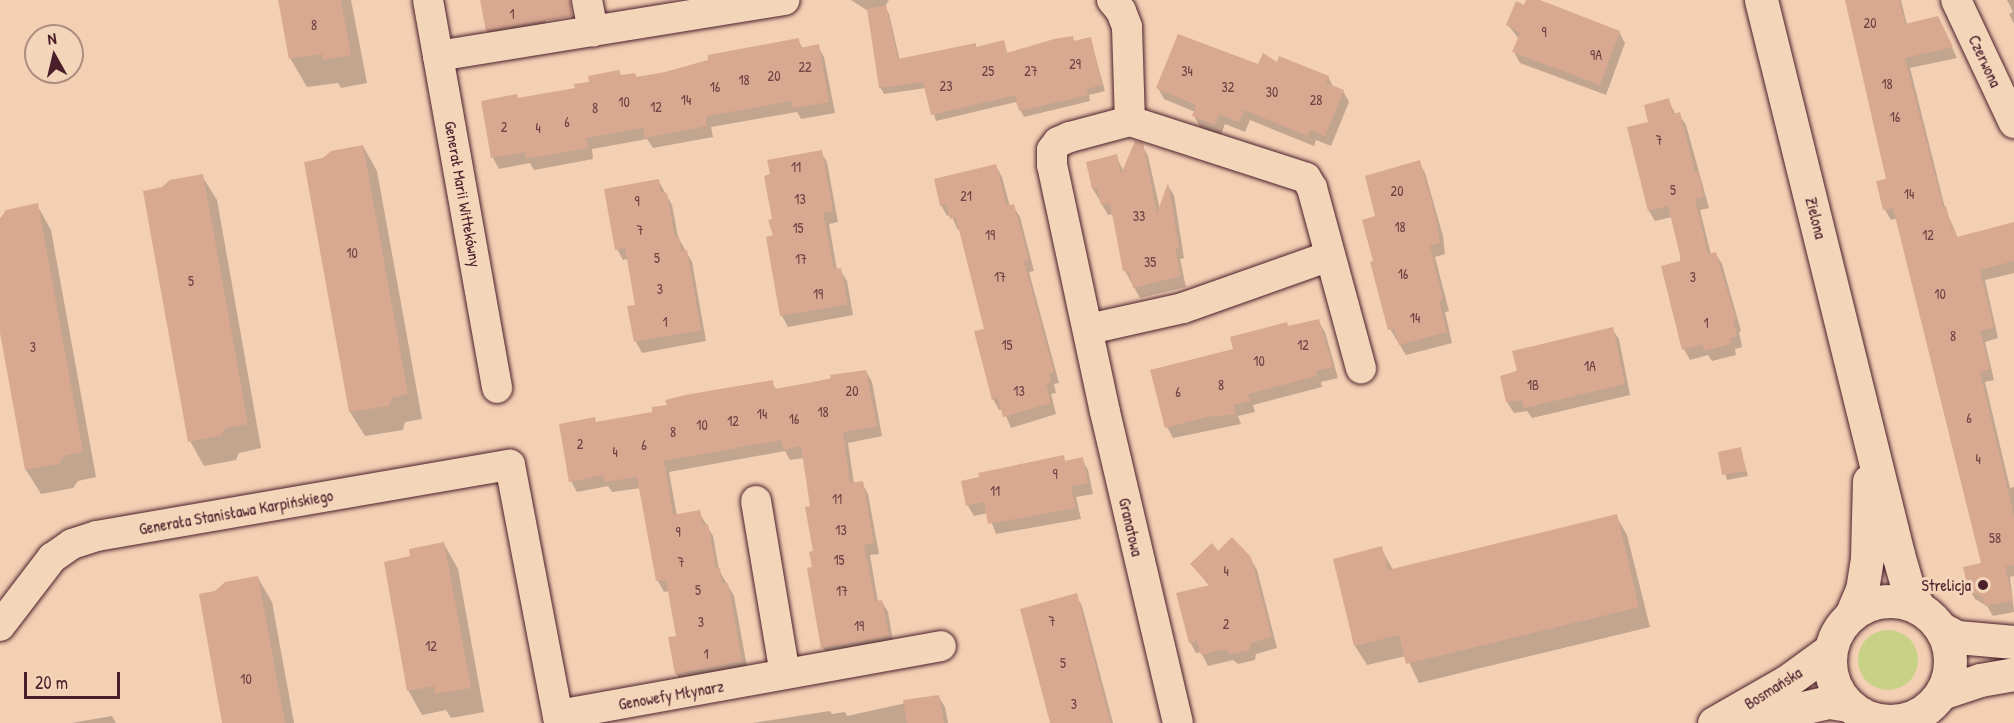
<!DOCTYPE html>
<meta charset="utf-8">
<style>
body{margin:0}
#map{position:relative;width:2014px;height:723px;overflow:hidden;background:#f3cfb3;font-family:"Patrick Hand",sans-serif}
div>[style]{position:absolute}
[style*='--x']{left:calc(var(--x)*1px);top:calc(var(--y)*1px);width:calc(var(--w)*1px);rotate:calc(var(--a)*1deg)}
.green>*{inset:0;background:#c7d286}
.round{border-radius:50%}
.shadow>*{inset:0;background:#0003}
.building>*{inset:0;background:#d9a891}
.roads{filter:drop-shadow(0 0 2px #4a1f2b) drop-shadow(0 0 2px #4a1f2b)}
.street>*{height:30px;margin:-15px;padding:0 15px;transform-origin:15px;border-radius:15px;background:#f3d5b9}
.secondary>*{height:33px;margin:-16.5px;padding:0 16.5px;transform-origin:16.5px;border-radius:16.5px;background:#f3d5b9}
.secondary>.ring{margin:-16.5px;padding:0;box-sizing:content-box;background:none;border:33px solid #f3d5b9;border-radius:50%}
.dots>*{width:16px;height:16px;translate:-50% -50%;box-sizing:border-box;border:3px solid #f3d5b9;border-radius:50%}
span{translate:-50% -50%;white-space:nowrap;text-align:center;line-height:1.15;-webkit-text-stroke:6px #f3d5b9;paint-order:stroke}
.number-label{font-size:14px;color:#6e4144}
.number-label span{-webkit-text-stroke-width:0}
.street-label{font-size:16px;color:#4a1f2b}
.poi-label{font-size:16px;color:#4a1f2b}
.right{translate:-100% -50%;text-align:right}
.north{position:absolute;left:24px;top:24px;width:60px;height:60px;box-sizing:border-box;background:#f3d5b9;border:2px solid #af8c80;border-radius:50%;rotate:352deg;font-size:16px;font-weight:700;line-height:24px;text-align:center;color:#4a1f2b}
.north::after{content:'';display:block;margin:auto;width:21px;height:27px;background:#4a1f2b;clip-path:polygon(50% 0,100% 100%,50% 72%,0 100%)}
.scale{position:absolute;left:24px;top:672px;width:96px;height:27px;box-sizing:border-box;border:3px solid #4a1f2b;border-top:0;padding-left:8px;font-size:18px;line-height:21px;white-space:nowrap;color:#4a1f2b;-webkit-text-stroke:4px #f3d5b9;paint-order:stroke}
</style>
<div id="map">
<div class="green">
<i class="round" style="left:1858px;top:630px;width:60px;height:60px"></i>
</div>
<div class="shadow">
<i style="clip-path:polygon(280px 0,351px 0,367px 83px,341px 88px,338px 83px,307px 87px,290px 58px)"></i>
<i style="clip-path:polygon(481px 0,552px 0,544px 13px,548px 32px,493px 41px,487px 30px)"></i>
<i style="clip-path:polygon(851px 0,889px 0,885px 6px,889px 14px,900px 61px,975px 44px,977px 48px,1003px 42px,1008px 54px,1090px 38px,1105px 91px,1089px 95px,1090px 101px,1024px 117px,1016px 102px,936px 121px,926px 88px,884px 94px,880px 87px,868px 11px)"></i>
<i style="clip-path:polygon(1534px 0,1619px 32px,1625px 43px,1606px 95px,1520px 63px,1514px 52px,1519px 39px,1508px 25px,1531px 7px)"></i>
<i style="clip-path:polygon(1846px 0,1901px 0,1907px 25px,1943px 28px,1957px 58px,1910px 68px,1945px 208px,1958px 238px,2014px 223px,2014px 273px,1985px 280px,1998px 338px,1985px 342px,1994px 380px,1985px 382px,2010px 488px,2014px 487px,2014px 576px,2010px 577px,2014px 612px,1993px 616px,1987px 606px,1975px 599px,1969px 588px,1983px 564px,1898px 218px,1891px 220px,1885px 210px,1888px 180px)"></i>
<i style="clip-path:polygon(2007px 0,2014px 0,2014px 24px,2009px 14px,2013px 12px)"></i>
<i style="clip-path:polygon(798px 40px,803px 49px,818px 46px,824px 57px,835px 113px,801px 119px,797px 112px,711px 127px,713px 137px,653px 148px,647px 139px,592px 149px,593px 159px,534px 170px,530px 163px,499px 169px,493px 158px,483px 102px,518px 100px,577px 89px,635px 74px,637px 78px,666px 73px)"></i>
<i style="clip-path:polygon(1277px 64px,1328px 77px,1334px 88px,1343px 91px,1349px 102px,1331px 146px,1316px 140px,1314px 146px,1250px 120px,1245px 132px,1225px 124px,1221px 135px,1200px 127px,1194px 116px,1195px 112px,1164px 99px,1158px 88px)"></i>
<i style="clip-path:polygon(1668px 100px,1676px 115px,1679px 114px,1686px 125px,1709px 208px,1700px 210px,1711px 255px,1716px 254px,1722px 264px,1741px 331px,1739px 332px,1742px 347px,1735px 349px,1736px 355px,1712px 361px,1708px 355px,1690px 360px,1684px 349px,1682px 262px,1672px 217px,1655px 221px,1649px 211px,1650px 123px)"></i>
<i style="clip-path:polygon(1142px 145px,1148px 156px,1160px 210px,1168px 186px,1174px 195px,1184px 258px,1180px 259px,1186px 287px,1140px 298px,1125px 271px,1113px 214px,1108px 215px,1093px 189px,1116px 156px,1124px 172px)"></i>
<i style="clip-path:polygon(363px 146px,377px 171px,422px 419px,405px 422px,403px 430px,365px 436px,350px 412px,306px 163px)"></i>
<i style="clip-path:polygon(821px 152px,827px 162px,838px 222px,829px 224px,837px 270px,840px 270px,847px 281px,853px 315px,788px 327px,782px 316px,767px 238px,775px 236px,774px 221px)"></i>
<i style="clip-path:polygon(1419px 162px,1425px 173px,1443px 236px,1445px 254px,1435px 257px,1449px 311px,1445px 312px,1452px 343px,1406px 355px,1390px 329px,1377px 217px)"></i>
<i style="clip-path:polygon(996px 166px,1002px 177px,1010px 207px,1013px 206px,1020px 217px,1034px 271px,1029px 272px,1059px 383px,1054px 384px,1056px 393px,1051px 394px,1056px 414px,1011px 428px,1003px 409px,999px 410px,993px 399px,986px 330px,961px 229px,958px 230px,951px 215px,947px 216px,941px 205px)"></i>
<i style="clip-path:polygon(202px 176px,217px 200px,261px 448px,239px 453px,236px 460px,204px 466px,190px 441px)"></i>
<i style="clip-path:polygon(658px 180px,672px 205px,678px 237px,692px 262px,706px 341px,642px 353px,636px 342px,629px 307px,637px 306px,628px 259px,623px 260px,617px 249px)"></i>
<i style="clip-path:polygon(37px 205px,51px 230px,96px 477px,78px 481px,73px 488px,41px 494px,26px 470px,0 325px,0 218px)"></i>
<i style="clip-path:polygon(1318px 321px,1325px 332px,1338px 378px,1321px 382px,1322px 387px,1253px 405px,1255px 412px,1238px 416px,1241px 424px,1173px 438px,1167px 427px,1235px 350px,1289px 328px)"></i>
<i style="clip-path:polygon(1612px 329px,1619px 339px,1630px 395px,1532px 418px,1527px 411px,1514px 413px,1507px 402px,1502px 377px)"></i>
<i style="clip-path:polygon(866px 371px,872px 382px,882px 436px,848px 443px,854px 484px,862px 483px,868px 494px,879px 554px,870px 555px,878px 602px,882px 602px,888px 612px,894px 647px,829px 659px,823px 648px,814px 568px,812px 507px,804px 458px,790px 460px,785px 451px,669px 472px,677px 516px,699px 512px,713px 536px,719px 570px,734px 596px,748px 672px,682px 684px,676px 673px,677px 638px,669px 591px,664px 592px,658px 581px,641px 488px,612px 492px,608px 486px,577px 492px,571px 481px,596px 423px,654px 413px,772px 382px,776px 390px)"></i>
<i style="clip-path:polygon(1740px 449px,1748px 476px,1727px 480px,1719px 453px)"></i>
<i style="clip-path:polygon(1063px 457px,1066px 462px,1082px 459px,1088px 470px,1093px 494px,1076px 497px,1081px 519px,996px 534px,988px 513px,974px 516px,968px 506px,963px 482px)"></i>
<i style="clip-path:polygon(1616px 516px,1627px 535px,1650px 627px,1419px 683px,1406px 656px,1367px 665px,1355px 646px,1381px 548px,1393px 570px)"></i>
<i style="clip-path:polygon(444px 544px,458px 569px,484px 712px,451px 718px,446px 710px,422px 715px,408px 690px,412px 558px)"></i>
<i style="clip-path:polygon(1218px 553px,1250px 558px,1257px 570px,1277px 648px,1256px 654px,1255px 660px,1238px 664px,1233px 660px,1208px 666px,1201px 652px,1196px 653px,1190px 642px,1210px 587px,1192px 564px)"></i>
<i style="clip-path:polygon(258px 578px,272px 602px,294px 723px,224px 723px,216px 593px)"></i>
<i style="clip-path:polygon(1076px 595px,1082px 606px,1113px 723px,1052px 723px)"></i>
<i style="clip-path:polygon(938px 696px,945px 707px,948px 723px,752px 723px,830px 711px,832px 714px,845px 712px,847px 716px)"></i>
<i style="clip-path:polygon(112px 716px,116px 723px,71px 723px)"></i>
</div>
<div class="building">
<i style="clip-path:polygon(278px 0,341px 0,351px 55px,323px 60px,322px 54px,289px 59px)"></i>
<i style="clip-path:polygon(480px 0,570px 0,572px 16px,486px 31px)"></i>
<i style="clip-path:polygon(1526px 0,1540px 0,1620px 31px,1600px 85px,1512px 52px,1520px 33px,1506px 25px,1516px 1px,1524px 5px)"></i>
<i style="clip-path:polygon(1845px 0,1899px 0,1905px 24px,1938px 16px,1953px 47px,1905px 58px,1943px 207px,1946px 206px,1952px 229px,1954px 228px,1957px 237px,2014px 222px,2014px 261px,1980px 270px,1994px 328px,1980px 331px,1990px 369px,1980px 372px,2014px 516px,2014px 565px,2005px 567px,2013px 601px,1985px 606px,1983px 598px,1968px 589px,1963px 567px,1981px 563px,1893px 208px,1883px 210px,1876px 181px,1886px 179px)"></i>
<i style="clip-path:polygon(886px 5px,898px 59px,976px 43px,976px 47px,1004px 40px,1007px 53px,1054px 39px,1073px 36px,1074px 41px,1091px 37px,1102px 85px,1086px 89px,1088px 95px,1019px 111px,1015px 95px,931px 115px,923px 82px,879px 88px,867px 9px)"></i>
<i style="clip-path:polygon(1178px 34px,1258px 64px,1263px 53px,1277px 62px,1279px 56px,1329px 76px,1326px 83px,1344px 90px,1325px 136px,1310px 130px,1308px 136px,1244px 110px,1239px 122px,1219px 114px,1215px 125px,1192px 116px,1196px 105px,1156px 88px)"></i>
<i style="clip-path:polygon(799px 38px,800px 48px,819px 44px,829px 102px,793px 108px,792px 101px,706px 116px,707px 126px,645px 138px,643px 128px,586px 138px,588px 148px,526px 159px,525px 152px,491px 158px,481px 101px,517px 94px,518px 98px,575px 88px,574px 84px,589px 82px,588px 76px,619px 70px,621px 75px,635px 73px,636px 77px,665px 72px,708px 60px,708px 55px)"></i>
<i style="clip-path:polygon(1669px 98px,1673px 114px,1680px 112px,1695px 173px,1698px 172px,1704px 197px,1695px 199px,1708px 254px,1716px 252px,1736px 320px,1733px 321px,1737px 336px,1730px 338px,1731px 344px,1704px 351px,1702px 344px,1682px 350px,1661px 266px,1680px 261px,1680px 255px,1668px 206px,1648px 211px,1627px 127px,1648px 122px,1644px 105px)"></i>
<i style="clip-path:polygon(1135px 141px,1143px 143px,1157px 213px,1168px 183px,1179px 248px,1175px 248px,1181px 276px,1133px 288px,1129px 271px,1123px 271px,1110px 203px,1101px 205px,1097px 188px,1092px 189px,1086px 162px,1117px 154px,1121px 174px)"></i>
<i style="clip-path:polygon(363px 145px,408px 394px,391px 398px,389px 406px,349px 412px,304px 162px,323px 158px,331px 151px)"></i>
<i style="clip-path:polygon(822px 150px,833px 211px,823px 213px,834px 269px,841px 268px,848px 304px,780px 316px,766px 237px,773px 235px,768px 220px,772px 219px,764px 176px,770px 174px,767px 160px)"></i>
<i style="clip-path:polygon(1420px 160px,1437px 223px,1440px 243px,1430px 246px,1443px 300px,1439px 301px,1447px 332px,1399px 345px,1394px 329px,1388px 330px,1370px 262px,1373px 261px,1362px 220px,1375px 216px,1365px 176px)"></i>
<i style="clip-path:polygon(996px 164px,1007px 206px,1014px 204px,1029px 260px,1024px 261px,1054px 372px,1049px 373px,1051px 382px,1046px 383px,1051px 403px,1003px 417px,998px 398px,992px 400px,974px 331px,984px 329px,956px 218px,950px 219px,946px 204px,940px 206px,934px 179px)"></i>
<i style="clip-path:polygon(203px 174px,248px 424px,225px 428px,222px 435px,188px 442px,143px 191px,162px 187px,170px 180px)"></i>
<i style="clip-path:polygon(659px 179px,661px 193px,667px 193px,675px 237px,679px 236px,681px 251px,687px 250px,701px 330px,634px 342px,627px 306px,635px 305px,625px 248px,615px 250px,604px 189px)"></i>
<i style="clip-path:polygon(38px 203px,83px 452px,64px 456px,59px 464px,25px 470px,0 333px,0 219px,6px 210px)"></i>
<i style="clip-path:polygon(1319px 319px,1333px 367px,1316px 371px,1317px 376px,1248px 394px,1250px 401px,1233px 405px,1236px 414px,1207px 417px,1165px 428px,1150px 370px,1233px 349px,1230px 337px,1287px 322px,1288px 326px)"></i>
<i style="clip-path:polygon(1613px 327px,1625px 384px,1524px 408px,1522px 400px,1506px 402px,1500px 376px,1517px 371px,1512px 351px)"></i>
<i style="clip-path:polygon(866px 370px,877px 426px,843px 432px,850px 483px,863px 481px,874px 543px,864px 545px,875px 601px,882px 600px,889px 636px,821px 648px,807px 568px,812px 567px,809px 552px,813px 551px,805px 507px,810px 506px,801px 446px,783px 450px,781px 440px,664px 461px,673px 515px,700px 510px,703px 525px,708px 524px,716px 568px,720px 568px,722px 583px,728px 583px,742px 661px,675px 674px,668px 637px,676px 636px,666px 580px,656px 581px,637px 477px,604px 482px,603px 475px,569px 482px,559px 424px,595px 417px,596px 422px,652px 412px,652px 407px,667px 405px,665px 400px,685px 395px,773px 380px,774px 389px,831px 379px,830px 375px)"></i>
<i style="clip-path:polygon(1741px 447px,1746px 471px,1722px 475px,1718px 452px)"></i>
<i style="clip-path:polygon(1064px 455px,1065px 461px,1083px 457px,1088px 483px,1071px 487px,1076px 508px,988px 524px,984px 502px,966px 506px,961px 481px,979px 477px,978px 473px)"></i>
<i style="clip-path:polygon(1617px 514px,1639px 607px,1406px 664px,1399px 635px,1354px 646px,1333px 559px,1382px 546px,1388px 570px)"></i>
<i style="clip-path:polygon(1232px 537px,1251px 557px,1272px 637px,1251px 643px,1250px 650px,1230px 654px,1226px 649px,1201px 655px,1197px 641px,1189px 643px,1176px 593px,1210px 585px,1190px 564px,1212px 543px,1218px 551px)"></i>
<i style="clip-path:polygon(444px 542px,471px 688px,435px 694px,434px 686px,407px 691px,384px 562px,410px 556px,409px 549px)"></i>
<i style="clip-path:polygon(258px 576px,285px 723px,222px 723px,199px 594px,215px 591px,225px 582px)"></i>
<i style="clip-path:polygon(1077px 593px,1098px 676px,1111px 723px,1050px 723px,1020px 609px)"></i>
<i style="clip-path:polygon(939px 695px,944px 723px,907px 723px,903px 700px)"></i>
</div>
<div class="roads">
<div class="street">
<i style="--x:428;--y:0;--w:394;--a:79.9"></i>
<i style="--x:587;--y:0;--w:32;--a:79"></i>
<i style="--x:1112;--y:0;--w:14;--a:51"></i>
<i style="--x:1121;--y:11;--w:17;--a:69"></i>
<i style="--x:1127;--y:27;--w:94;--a:88.2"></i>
<i style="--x:1956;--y:0;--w:136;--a:64.8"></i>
<i style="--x:438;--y:56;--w:351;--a:-9.2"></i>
<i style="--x:1089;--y:329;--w:96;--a:-12.6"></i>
<i style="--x:1183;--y:308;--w:156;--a:-19.5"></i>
<i style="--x:756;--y:501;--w:175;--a:80.5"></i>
<i style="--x:0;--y:626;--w:86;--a:-52.6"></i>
<i style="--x:52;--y:558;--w:24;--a:-35"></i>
<i style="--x:72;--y:544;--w:26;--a:-18"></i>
<i style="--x:97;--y:536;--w:419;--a:-9.8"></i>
<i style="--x:510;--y:465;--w:263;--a:79.2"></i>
<i style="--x:558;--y:715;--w:389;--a:-10.2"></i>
<i style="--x:1178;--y:723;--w:319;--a:-103.2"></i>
<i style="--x:1105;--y:412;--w:253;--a:-102.1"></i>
<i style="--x:1052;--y:165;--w:15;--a:-90"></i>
<i style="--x:1052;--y:150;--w:10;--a:-53"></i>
<i style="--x:1058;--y:142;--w:13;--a:-23"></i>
<i style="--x:1070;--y:137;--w:62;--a:-14.9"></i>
<i style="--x:1130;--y:121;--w:185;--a:17.9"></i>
<i style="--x:1306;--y:178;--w:12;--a:59"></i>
<i style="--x:1312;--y:188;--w:187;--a:74.8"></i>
</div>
<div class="secondary">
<i style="--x:1761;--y:0;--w:571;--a:76.11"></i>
<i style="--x:1898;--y:554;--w:32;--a:74"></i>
<i style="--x:1907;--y:585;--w:25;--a:63"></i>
<i class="ring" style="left:1830px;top:601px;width:87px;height:87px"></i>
<i style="--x:1852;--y:613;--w:25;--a:-67"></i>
<i style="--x:1862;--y:590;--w:33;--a:-81"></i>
<i style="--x:1867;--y:557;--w:76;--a:-88.5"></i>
<i style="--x:1942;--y:629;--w:17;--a:28"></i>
<i style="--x:1957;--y:637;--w:57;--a:5"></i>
<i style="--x:1941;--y:693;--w:41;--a:-18.4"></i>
<i style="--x:1980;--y:680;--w:35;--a:-10"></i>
<i style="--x:1714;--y:723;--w:83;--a:-29.7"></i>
<i style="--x:1786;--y:682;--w:54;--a:-36"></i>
<i style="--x:1737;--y:723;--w:94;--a:-12.9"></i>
<i style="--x:1829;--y:702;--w:19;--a:9"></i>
</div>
</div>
<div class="dots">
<i style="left:1983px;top:585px;background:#4a1f2b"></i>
</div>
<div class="number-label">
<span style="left:512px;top:14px">1</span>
<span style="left:1870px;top:23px">20</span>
<span style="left:314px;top:25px">8</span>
<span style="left:1544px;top:32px">9</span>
<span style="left:1596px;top:55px">9A</span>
<span style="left:1075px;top:64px">29</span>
<span style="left:805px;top:67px">22</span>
<span style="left:988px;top:71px">25</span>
<span style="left:1031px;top:71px">27</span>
<span style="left:1187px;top:71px">34</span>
<span style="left:774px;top:76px">20</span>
<span style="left:744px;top:80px">18</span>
<span style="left:1887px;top:84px">18</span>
<span style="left:946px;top:86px">23</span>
<span style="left:715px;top:87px">16</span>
<span style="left:1228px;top:87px">32</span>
<span style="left:1272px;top:92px">30</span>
<span style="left:686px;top:100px">14</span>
<span style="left:1316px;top:100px">28</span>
<span style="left:624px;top:102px">10</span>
<span style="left:656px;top:107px">12</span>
<span style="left:595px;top:108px">8</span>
<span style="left:1895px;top:117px">16</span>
<span style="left:567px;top:122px">6</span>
<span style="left:504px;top:127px">2</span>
<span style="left:538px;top:128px">4</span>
<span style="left:1659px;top:140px">7</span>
<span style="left:796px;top:167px">11</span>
<span style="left:1673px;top:190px">5</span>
<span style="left:1397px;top:191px">20</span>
<span style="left:1909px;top:194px">14</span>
<span style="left:966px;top:196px">21</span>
<span style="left:800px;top:199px">13</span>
<span style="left:637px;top:201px">9</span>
<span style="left:1139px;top:216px">33</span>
<span style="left:1400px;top:227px">18</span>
<span style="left:798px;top:228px">15</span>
<span style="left:640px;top:230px">7</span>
<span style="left:990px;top:235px">19</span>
<span style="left:1928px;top:235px">12</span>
<span style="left:352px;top:253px">10</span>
<span style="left:657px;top:258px">5</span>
<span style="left:801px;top:259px">17</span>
<span style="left:1150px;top:262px">35</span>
<span style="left:1403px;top:274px">16</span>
<span style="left:1000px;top:277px">17</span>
<span style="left:1693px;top:277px">3</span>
<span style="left:191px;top:281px">5</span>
<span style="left:660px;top:289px">3</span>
<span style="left:818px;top:294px">19</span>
<span style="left:1940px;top:294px">10</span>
<span style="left:1415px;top:318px">14</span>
<span style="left:665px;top:322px">1</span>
<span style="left:1706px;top:323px">1</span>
<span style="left:1953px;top:336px">8</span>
<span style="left:1007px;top:345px">15</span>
<span style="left:1303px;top:345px">12</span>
<span style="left:33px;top:347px">3</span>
<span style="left:1259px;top:361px">10</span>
<span style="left:1590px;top:366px">1A</span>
<span style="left:1221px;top:385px">8</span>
<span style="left:1533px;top:385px">1B</span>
<span style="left:852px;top:391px">20</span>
<span style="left:1019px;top:391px">13</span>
<span style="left:1178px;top:392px">6</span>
<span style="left:823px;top:412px">18</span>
<span style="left:762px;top:414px">14</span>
<span style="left:1969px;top:418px">6</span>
<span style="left:794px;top:419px">16</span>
<span style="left:733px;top:421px">12</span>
<span style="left:702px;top:425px">10</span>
<span style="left:673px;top:432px">8</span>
<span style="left:580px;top:444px">2</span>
<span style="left:644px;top:445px">6</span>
<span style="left:615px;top:452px">4</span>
<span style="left:1978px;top:459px">4</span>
<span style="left:1055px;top:474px">9</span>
<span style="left:995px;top:491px">11</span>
<span style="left:837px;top:499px">11</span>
<span style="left:841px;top:530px">13</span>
<span style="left:678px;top:532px">9</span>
<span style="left:1995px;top:538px">58</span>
<span style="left:839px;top:560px">15</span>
<span style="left:681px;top:562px">7</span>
<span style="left:1226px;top:571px">4</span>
<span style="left:698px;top:590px">5</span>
<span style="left:842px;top:591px">17</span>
<span style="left:1052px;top:621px">7</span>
<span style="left:701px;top:622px">3</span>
<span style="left:1226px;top:624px">2</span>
<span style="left:859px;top:626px">19</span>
<span style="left:431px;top:646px">12</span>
<span style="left:706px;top:654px">1</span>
<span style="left:1063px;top:663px">5</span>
<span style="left:246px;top:679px">10</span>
<span style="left:1074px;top:704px">3</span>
</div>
<div class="street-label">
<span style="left:1985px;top:61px;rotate:65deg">Czerwona</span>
<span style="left:463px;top:194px;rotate:80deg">Generał Marii Wittekówny</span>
<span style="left:1816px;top:218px;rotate:76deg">Zielona</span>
<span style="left:236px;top:512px;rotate:-10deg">Generała Stanisława Karpińskiego</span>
<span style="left:1131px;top:527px;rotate:77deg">Granatowa</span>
<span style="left:1773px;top:688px;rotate:-32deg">Bosmańska</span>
<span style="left:671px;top:695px;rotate:-10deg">Genowefy Młynarz</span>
</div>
<div class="poi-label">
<span class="right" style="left:1971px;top:585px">Strelicja</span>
</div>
<div class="north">N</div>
<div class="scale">20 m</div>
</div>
